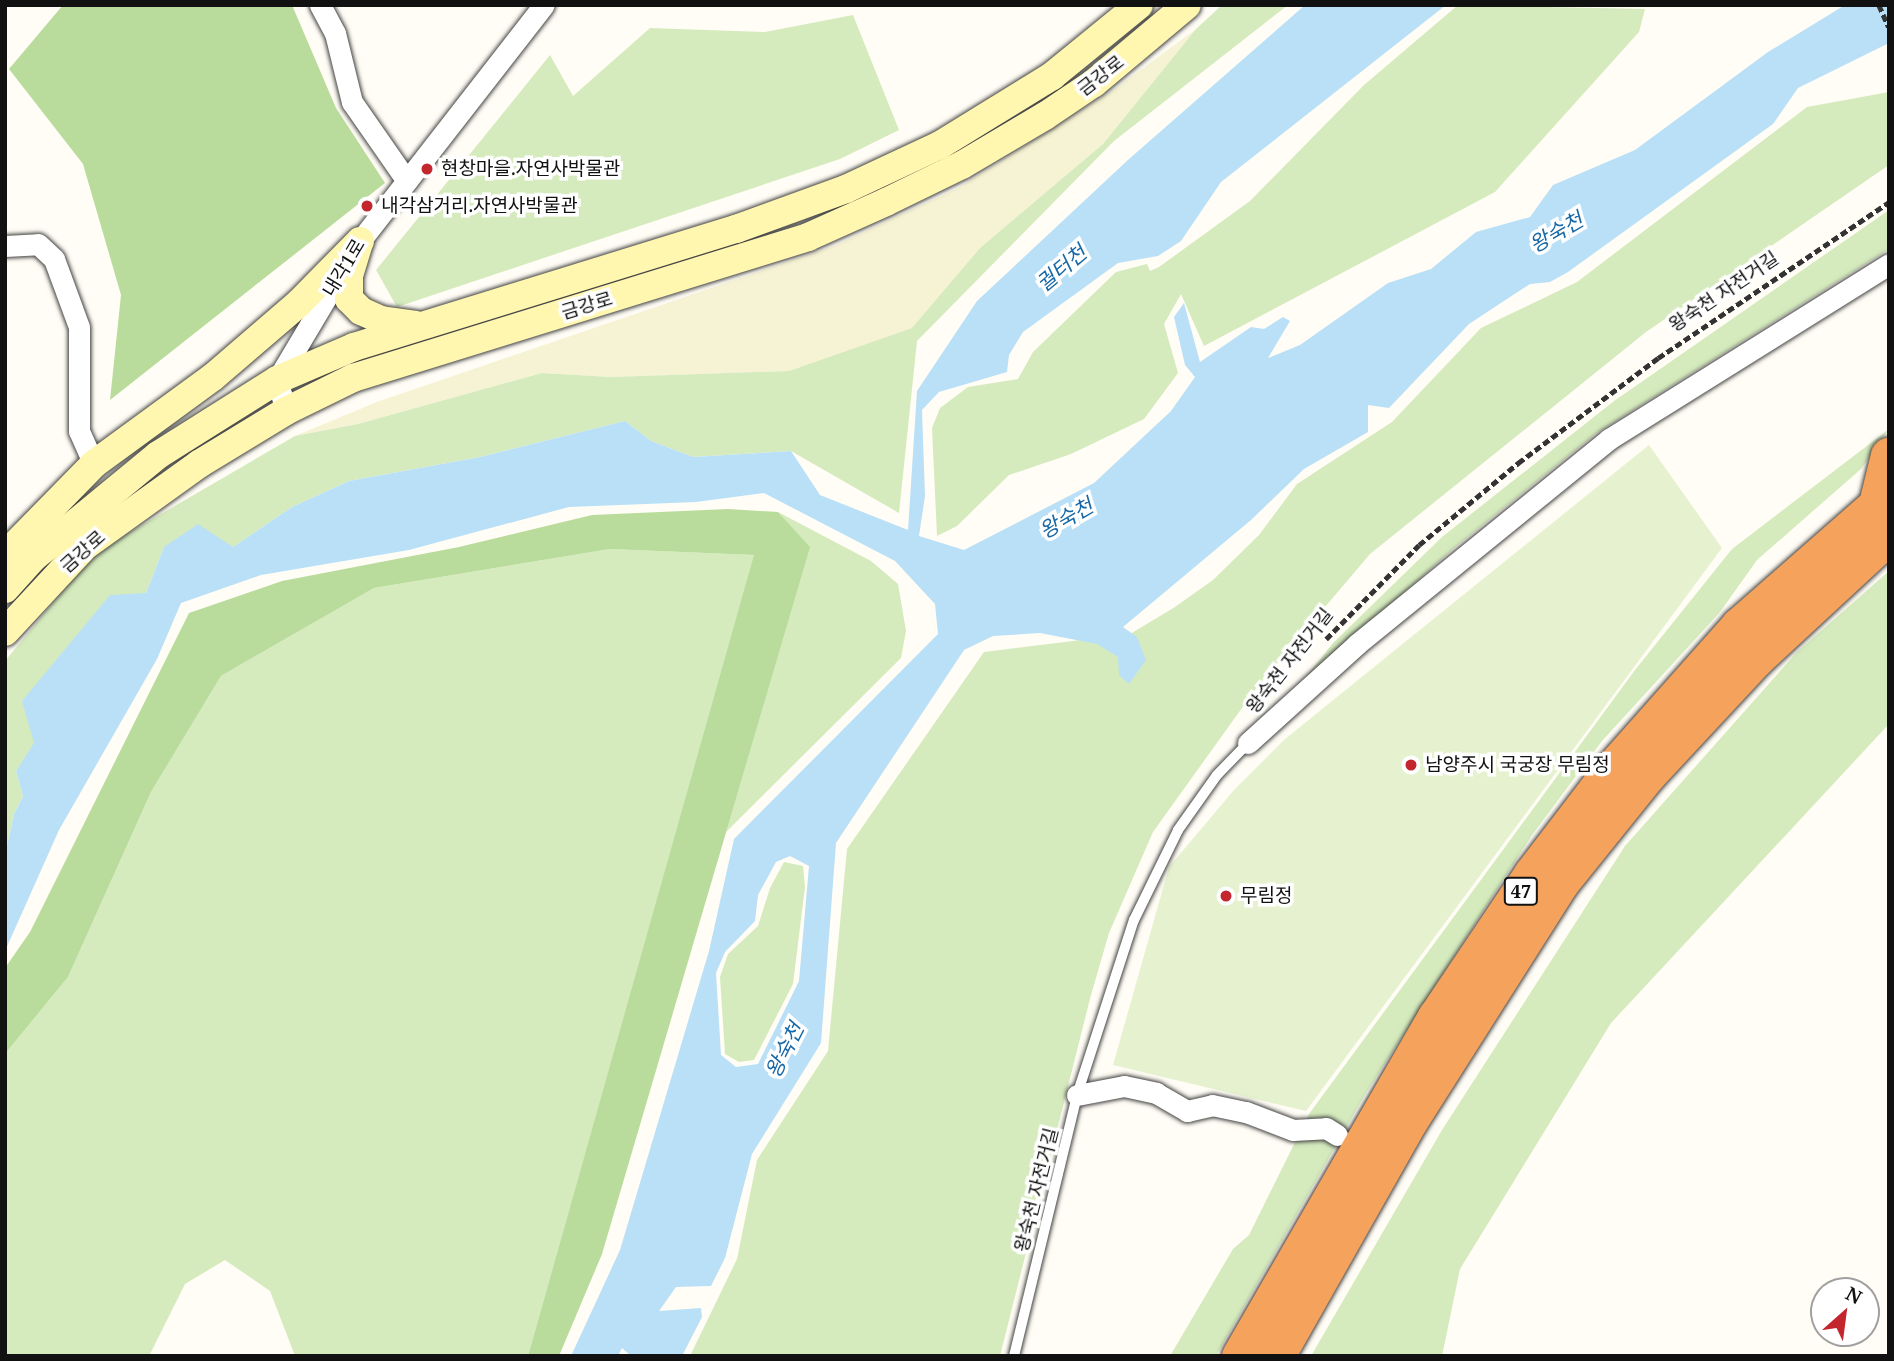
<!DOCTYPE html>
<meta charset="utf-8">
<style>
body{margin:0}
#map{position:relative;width:1894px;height:1361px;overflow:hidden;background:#fffdf5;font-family:"Noto Serif","Noto Sans KR",serif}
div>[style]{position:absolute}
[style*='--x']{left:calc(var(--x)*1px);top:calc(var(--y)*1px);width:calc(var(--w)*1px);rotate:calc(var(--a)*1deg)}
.farmland>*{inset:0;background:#f6f3d4}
.green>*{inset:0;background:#d5ebbd}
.forest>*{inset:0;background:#b9dc9c}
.pitch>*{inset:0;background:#e6f2cf}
.water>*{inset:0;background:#b9e0f7}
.path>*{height:4.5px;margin-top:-2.25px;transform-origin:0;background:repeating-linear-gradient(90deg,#333 0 7px,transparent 0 10.5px)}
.roads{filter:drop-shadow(0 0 2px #444) drop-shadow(0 0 2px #444)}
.lane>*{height:10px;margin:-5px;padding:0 5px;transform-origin:5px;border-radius:5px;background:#fff}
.street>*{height:21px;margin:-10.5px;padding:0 10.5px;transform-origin:10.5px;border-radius:10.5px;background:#fff}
.secondary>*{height:28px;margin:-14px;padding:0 14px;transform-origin:14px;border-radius:14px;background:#fff6b0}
.highway>*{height:37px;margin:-18.5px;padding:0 18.5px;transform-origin:18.5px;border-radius:18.5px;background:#f5a25d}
.dots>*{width:19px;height:19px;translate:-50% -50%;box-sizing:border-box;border:4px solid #fff;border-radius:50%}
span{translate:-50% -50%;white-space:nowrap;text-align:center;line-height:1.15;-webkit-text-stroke:7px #fff;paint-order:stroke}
.shield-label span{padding:2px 5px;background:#fff;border:2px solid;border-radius:5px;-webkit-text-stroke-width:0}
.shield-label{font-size:18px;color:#111;font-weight:700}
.street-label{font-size:19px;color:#111}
.poi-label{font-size:19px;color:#111}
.left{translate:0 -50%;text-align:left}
.water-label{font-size:21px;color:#1768a6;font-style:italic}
.frame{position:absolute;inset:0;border:7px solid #111;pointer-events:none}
.north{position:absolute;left:1810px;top:1277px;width:70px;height:70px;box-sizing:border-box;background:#fff;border:2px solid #a0a0a0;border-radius:50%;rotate:28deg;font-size:19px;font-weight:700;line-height:28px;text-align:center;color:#111}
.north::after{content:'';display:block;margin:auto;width:24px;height:32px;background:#c4262e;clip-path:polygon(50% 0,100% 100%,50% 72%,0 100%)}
</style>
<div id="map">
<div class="farmland">
<i style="clip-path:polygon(1196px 29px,1103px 144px,980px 248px,913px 328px,789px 371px,611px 377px,542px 373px,358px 424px,295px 436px,377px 402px,834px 246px,958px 188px,1115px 89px)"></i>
</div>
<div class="green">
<i style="clip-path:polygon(1222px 5px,1288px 5px,1114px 141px,917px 341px,899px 513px,791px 451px,693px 457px,651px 441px,625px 421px,480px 457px,349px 481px,292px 507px,233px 547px,164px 547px,146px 593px,16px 771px,23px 796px,14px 814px,5px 855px,5px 661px,94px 553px,295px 436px,358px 424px,542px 373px,611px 377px,789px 371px,912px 328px,980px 248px,1103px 144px,1196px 29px)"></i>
<i style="clip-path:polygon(1458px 5px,1645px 9px,1639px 32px,1495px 192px,1204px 346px,1181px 294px,1164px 324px,1178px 373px,1144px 419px,1071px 454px,1009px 475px,957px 526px,937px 536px,932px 428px,940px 408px,968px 387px,1018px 379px,1033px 352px,1116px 272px,1147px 264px,1150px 271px,1159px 267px,1250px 201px,1364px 85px)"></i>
<i style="clip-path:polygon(853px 15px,899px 130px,840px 159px,397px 307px,376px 270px,550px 55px,573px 96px,650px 28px,765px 32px)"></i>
<i style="clip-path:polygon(1889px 92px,1889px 165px,1646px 332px,1370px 554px,1257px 687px,1153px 832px,1109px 933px,1091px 995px,1000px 1356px,690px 1356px,737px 1259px,757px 1160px,828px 1051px,847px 849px,984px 652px,1130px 634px,1175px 607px,1213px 580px,1259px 535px,1297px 484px,1392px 422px,1481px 328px,1577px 282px,1807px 107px)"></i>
<i style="clip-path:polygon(1889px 210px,1889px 249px,1598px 432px,1454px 548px,1296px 689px,1333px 643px,1442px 537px,1614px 401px)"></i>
<i style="clip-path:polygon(1889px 429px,1861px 469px,1757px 560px,1720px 612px,1602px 741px,1532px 835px,1366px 1093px,1216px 1356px,1170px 1356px,1233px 1249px,1249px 1235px,1309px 1114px,1635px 670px,1732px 549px)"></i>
<i style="clip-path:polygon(778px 512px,871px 561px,898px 584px,906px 631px,901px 658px,726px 832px,809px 548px)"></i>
<i style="clip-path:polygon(610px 549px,755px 555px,528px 1356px,295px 1356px,270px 1291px,225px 1260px,185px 1284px,149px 1356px,5px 1356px,5px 1054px,68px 977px,151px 792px,221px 676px,374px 588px)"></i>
<i style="clip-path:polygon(1889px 571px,1889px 724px,1611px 1023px,1460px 1269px,1442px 1356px,1311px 1356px,1442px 1130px,1625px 846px,1797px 652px)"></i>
<i style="clip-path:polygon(784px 862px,803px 866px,805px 887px,793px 984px,754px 1060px,739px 1062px,725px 1054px,720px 977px,728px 954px,758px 926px,770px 888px)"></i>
</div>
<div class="forest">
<i style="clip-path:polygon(63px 5px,292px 5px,336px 108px,385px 183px,110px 400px,121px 295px,83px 164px,9px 69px)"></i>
<i style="clip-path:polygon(728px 509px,778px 512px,810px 547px,602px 1254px,559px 1356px,528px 1356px,754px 555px,610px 549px,374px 588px,221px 676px,151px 792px,68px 977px,5px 1054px,5px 968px,30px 932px,189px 613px,282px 581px,459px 547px,592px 515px)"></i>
</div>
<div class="pitch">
<i style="clip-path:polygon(1649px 445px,1722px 548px,1306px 1111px,1113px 1065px,1169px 867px,1234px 790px,1285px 739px)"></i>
</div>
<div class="water">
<i style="clip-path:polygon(evenodd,1305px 5px,1446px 5px,1221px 182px,1181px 241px,1158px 256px,1118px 263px,1023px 332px,1009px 355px,1007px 372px,939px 392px,922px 410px,925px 496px,919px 536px,964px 550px,1094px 483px,1171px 411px,1195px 377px,1185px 365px,1174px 317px,1184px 303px,1200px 362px,1251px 327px,1264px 329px,1283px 317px,1290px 321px,1268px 358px,1300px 345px,1388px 283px,1431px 269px,1476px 232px,1530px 217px,1553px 185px,1635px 150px,1768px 52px,1845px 5px,1889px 5px,1889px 43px,1798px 88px,1773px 124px,1568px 272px,1550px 282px,1530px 284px,1469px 324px,1389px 408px,1368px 405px,1368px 432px,1304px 469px,1251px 520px,1123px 627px,1137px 637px,1146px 660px,1129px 684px,1119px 675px,1118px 657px,1097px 644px,1040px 633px,993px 636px,964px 650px,836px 843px,821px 1043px,752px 1154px,725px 1258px,711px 1286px,676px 1287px,659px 1311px,701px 1308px,702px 1317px,682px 1356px,631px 1356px,622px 1348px,618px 1356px,571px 1356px,620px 1250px,709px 951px,734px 839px,938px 634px,935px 604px,895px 561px,764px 493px,696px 502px,569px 507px,409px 550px,261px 575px,181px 603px,157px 659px,59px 830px,5px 951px,5px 855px,14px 814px,23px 796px,16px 771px,34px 743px,22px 701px,110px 595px,146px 593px,164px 547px,198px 524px,233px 547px,292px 507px,349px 481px,480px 457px,625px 421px,651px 441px,693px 457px,791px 451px,820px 495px,908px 530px,917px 391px,977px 301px,1129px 159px,1305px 5px,790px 856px,809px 866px,799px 981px,758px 1064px,736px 1067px,721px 1055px,716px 973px,725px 952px,755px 921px,758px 895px,776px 862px,790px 856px)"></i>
</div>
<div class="path">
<i style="--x:1879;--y:5;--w:24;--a:66"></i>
<i style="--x:1326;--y:639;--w:132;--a:-45.3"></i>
<i style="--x:1419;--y:545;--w:129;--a:-39.6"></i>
<i style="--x:1518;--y:463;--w:175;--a:-36.9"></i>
<i style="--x:1658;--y:358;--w:279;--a:-34"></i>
</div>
<div class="roads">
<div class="lane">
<i style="--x:1014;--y:1356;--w:268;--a:-76.4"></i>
<i style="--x:1077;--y:1095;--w:184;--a:-72"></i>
<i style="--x:1134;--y:920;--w:100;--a:-63.9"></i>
<i style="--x:1178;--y:830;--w:67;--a:-54.7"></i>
<i style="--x:1217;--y:775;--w:45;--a:-45.9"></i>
</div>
<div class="street">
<i style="--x:320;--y:5;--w:32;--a:62"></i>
<i style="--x:335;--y:33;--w:71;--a:76.2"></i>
<i style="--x:352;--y:102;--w:96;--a:55.2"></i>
<i style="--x:5;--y:246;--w:33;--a:-3"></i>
<i style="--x:38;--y:244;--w:22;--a:43"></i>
<i style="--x:54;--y:259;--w:72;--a:69.8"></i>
<i style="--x:79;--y:327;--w:104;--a:90"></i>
<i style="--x:79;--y:431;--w:36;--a:66"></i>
<i style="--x:286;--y:411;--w:32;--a:-106"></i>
<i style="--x:277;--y:380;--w:162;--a:-59.2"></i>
<i style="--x:360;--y:241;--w:299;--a:-52.1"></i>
<i style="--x:1248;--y:743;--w:147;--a:-42.2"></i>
<i style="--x:1357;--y:644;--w:325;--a:-39.1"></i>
<i style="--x:1609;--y:439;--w:330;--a:-32"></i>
<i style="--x:1077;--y:1095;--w:48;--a:-10.8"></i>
<i style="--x:1124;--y:1086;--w:33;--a:12"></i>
<i style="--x:1156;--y:1093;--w:36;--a:30"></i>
<i style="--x:1187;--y:1111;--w:26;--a:-13"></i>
<i style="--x:1212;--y:1105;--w:35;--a:12"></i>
<i style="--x:1246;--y:1112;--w:50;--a:21"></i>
<i style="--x:1293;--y:1130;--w:33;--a:-3"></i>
<i style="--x:1326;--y:1128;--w:13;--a:32"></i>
</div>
<div class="secondary">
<i style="--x:359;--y:243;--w:34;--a:107"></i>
<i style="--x:349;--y:276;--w:23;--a:90"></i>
<i style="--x:349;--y:299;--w:17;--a:45"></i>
<i style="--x:361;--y:311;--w:22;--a:24"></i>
<i style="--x:381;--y:320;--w:35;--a:8"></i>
<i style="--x:5;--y:555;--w:127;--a:-45.6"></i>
<i style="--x:94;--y:464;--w:147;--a:-36.2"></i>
<i style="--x:213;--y:377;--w:113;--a:-40.7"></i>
<i style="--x:299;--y:303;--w:87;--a:-45.5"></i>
<i style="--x:5;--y:589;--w:42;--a:-47.9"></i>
<i style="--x:33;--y:558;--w:162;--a:-39.5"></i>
<i style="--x:158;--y:455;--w:141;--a:-32.2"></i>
<i style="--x:277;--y:380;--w:84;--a:-23.2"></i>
<i style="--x:354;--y:347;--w:400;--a:-17.2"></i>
<i style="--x:736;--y:229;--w:117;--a:-20"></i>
<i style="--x:846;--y:189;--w:104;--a:-25.1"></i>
<i style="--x:940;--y:145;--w:132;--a:-31.6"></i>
<i style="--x:1052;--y:76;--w:112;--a:-39.2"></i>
<i style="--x:5;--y:632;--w:117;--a:-47.1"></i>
<i style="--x:85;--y:546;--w:140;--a:-35.7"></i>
<i style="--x:199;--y:464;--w:102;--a:-31.3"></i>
<i style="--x:286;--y:411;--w:75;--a:-26.2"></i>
<i style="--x:353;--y:378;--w:476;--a:-17.2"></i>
<i style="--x:808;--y:237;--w:85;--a:-24.2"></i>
<i style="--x:886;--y:202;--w:85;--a:-26"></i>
<i style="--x:962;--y:165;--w:96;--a:-30.6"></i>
<i style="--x:1045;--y:116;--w:59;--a:-34"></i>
<i style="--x:1094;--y:83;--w:121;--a:-40"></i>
</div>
<div class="highway">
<i style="--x:1877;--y:504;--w:50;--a:-76.2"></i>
<i style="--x:1240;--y:1356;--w:392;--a:-60"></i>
<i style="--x:1436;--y:1017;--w:172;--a:-56.1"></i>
<i style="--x:1532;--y:874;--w:133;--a:-52.6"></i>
<i style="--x:1613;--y:768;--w:190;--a:-48.4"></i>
<i style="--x:1739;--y:626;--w:200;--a:-41.3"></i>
<i style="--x:1276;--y:1356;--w:270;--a:-60.5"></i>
<i style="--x:1409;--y:1121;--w:282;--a:-57.6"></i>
<i style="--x:1560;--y:883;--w:137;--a:-51.2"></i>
<i style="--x:1646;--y:776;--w:161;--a:-47"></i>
<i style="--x:1756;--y:658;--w:181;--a:-42.8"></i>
</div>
</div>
<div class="dots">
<i style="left:427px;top:169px;background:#c4262e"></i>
<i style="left:367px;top:206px;background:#c4262e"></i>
<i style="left:1411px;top:765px;background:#c4262e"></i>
<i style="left:1226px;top:896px;background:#c4262e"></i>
</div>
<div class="shield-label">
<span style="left:1521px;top:891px">47</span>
</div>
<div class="street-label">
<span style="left:1101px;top:76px;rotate:-38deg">금강로</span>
<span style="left:344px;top:268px;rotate:-59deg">내각1로</span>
<span style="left:1724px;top:292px;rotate:-34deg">왕숙천 자전거길</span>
<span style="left:587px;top:306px;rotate:-17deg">금강로</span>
<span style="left:83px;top:552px;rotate:-42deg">금강로</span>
<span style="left:1290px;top:661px;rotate:-52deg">왕숙천 자전거길</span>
<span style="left:1037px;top:1190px;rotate:-76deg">왕숙천 자전거길</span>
</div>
<div class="poi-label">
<span class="left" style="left:441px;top:169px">현창마을.자연사박물관</span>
<span class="left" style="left:381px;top:206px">내각삼거리.자연사박물관</span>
<span class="left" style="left:1425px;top:765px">남양주시 국궁장 무림정</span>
<span class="left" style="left:1240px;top:896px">무림정</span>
</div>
<div class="water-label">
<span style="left:1556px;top:232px;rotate:-30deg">왕숙천</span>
<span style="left:1061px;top:268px;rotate:-40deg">궐터천</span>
<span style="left:1066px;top:518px;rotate:-30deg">왕숙천</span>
<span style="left:784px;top:1050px;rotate:-63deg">왕숙천</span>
</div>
<div class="frame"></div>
<div class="north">N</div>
</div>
